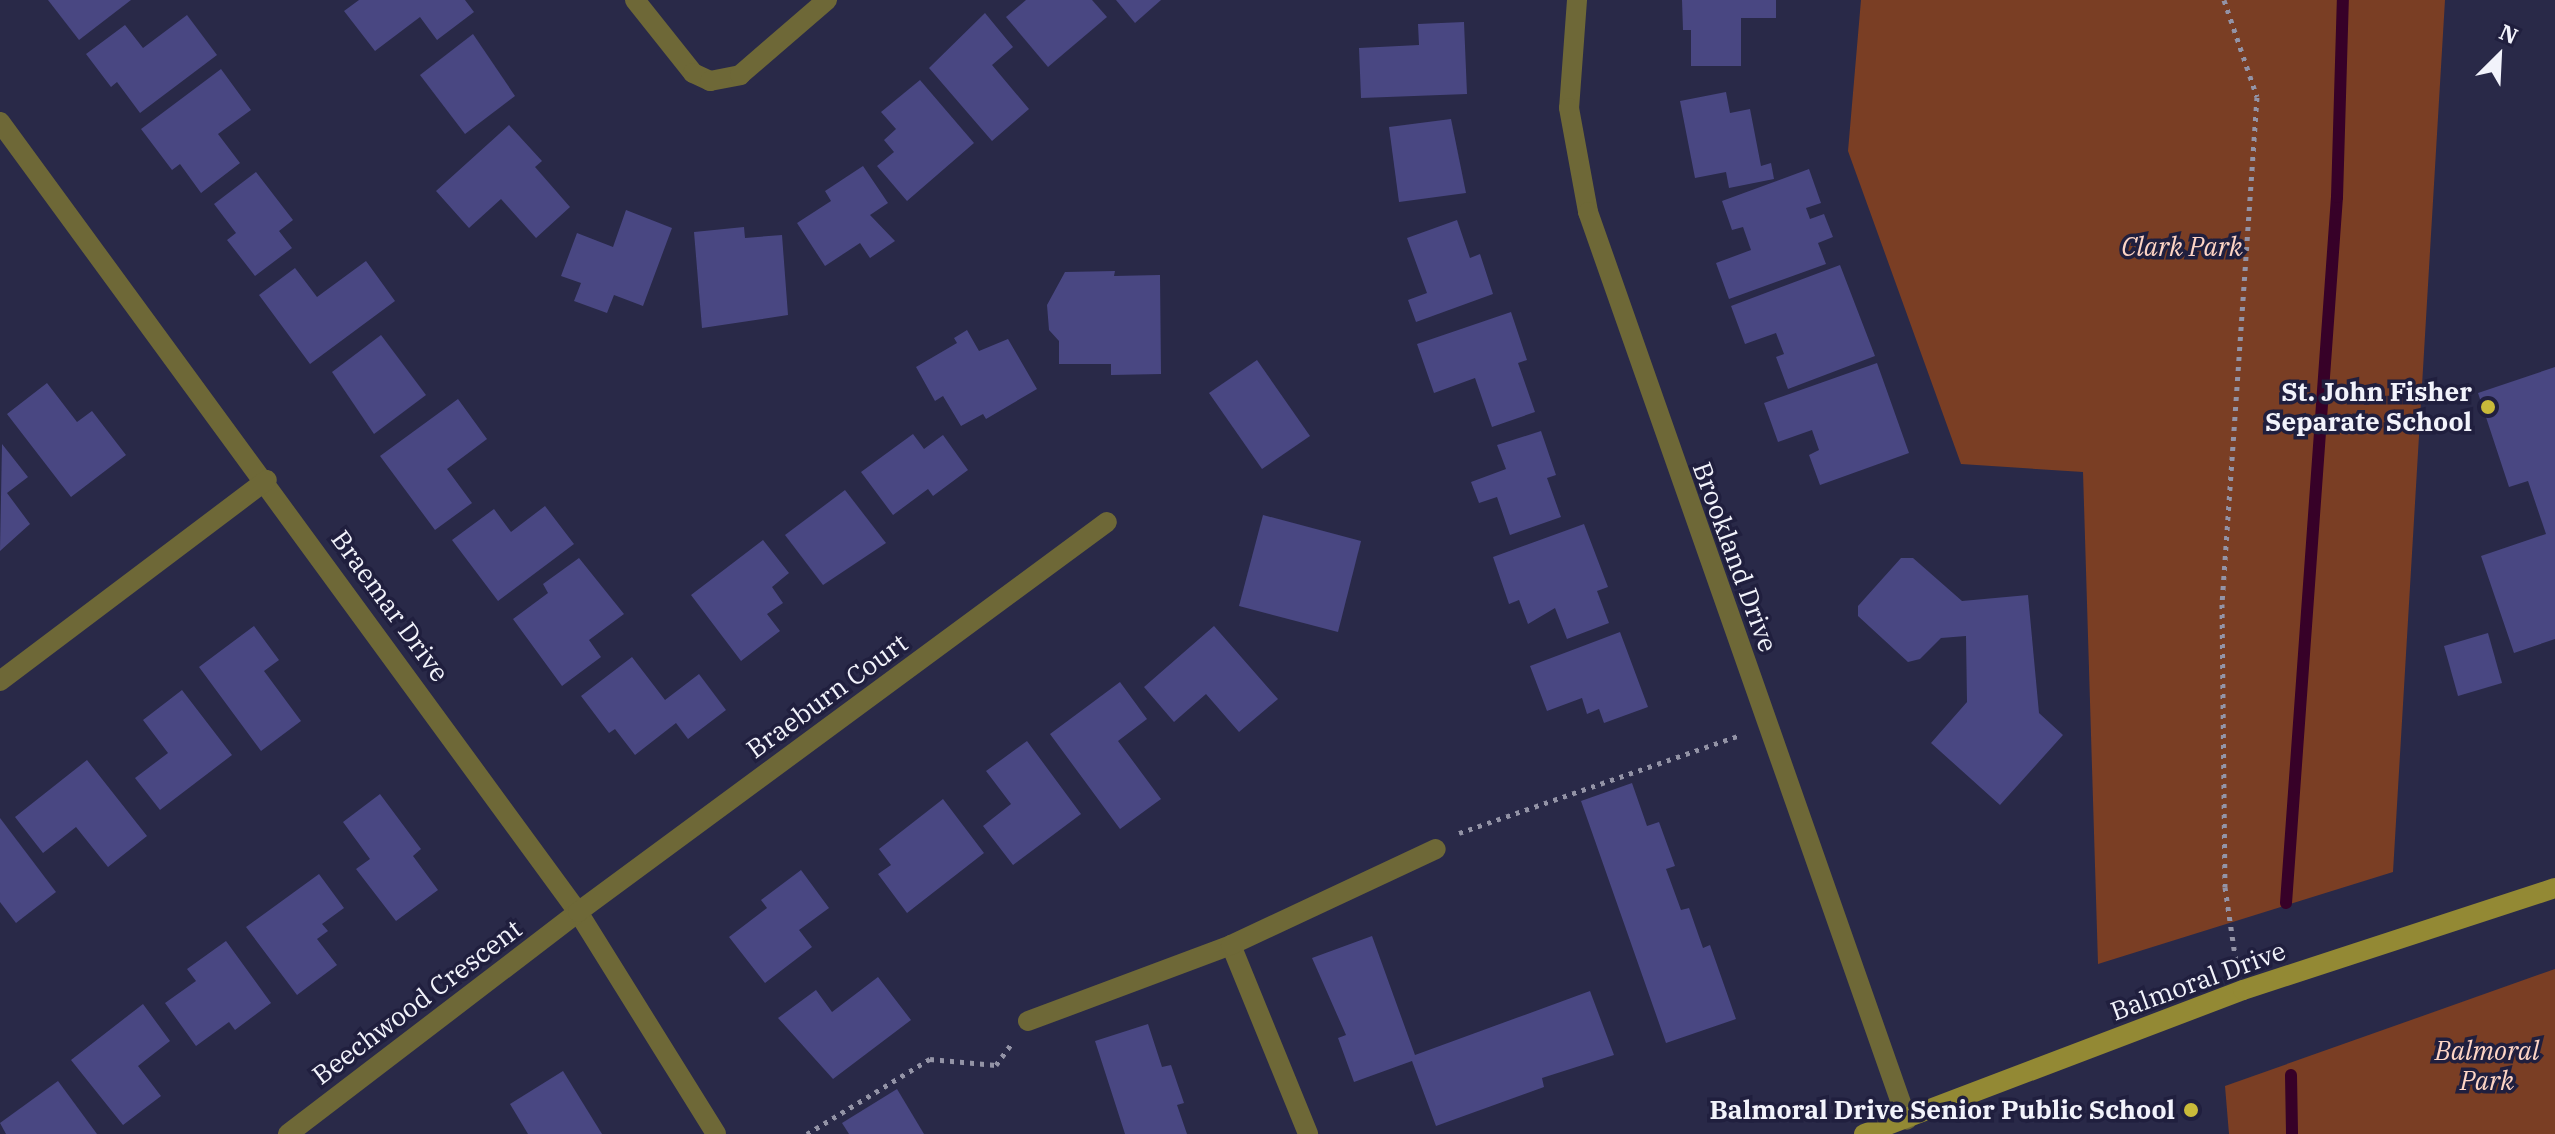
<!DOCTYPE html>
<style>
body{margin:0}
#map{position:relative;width:2555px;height:1134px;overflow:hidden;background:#292948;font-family:"IBM Plex Serif",serif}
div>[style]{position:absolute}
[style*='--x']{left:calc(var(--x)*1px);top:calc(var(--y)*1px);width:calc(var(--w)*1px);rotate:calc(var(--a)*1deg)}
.green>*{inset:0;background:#7a3e24}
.stream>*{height:12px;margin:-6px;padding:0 6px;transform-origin:6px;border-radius:6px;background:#370128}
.building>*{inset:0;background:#494782}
.path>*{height:5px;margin-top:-2.5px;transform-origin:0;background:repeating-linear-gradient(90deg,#9393a6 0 4px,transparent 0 10px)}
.lane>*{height:20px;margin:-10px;padding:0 10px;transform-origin:10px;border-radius:10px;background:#6e6837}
.street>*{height:20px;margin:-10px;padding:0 10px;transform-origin:10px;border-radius:10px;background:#6e6837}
.secondary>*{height:20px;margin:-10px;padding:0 10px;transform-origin:10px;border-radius:10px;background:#938934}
.dots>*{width:22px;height:22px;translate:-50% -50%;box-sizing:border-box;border:4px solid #201f3e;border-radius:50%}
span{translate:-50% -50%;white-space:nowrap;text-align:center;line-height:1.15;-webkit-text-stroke:7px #201f3e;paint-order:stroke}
.park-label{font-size:26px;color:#fed5c5;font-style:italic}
.poi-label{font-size:26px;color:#f2f3fb;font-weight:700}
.right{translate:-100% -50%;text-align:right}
.street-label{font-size:26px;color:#f2f3fb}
.north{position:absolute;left:2459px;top:16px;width:80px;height:80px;-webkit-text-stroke:6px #201f3e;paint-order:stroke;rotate:24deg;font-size:22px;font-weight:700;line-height:32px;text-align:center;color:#f2f3fb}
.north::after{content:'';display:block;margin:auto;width:28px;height:36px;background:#f2f3fb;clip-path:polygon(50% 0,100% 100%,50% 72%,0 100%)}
</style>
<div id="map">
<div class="green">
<i style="clip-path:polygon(1861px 0,2445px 0,2393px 872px,2098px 964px,2083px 472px,1961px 464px,1848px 151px)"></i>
<i style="clip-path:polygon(2555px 969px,2555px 1134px,2229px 1134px,2225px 1086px)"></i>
</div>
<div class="stream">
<i style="--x:2286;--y:903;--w:708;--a:-85.87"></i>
<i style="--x:2337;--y:197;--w:197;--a:-88.3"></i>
<i style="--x:2291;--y:1075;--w:59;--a:89"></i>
</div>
<div class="building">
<i style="clip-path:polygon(48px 0,131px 0,79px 40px)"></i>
<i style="clip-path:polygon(359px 0,465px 0,474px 12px,437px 40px,420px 17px,375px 51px,344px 11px)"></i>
<i style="clip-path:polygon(1026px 0,1092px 0,1107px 17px,1048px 67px,1006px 17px)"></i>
<i style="clip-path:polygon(1116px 0,1161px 0,1135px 23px)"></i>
<i style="clip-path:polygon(1682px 0,1776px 0,1776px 18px,1741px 18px,1741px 66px,1691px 66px,1691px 30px,1683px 30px)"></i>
<i style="clip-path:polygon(985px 13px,1013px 47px,992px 65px,1029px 109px,992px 141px,929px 68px)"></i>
<i style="clip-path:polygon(187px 15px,217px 55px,140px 113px,117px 82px,111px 87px,86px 54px,125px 25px,143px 48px)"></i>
<i style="clip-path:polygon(1464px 22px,1467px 94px,1361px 98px,1359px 48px,1419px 45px,1418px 24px)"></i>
<i style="clip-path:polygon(473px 34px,515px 96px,465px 134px,420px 75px)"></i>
<i style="clip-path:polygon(221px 69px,251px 110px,218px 134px,240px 163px,201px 193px,180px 164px,172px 170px,141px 129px)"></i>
<i style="clip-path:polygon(920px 80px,974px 143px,907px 201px,877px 166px,894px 152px,884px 140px,896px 129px,881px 112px)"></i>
<i style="clip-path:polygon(1726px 92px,1730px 113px,1750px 109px,1761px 166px,1771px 163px,1774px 179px,1729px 188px,1726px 172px,1695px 178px,1680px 101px)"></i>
<i style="clip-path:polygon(1451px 119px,1466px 193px,1399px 202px,1389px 127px)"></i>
<i style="clip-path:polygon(509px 125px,542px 161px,535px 167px,570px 207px,536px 238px,501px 199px,469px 228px,436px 191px)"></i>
<i style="clip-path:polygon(863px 166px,888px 203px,870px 215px,895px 241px,870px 258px,860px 243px,825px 266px,797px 223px,831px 201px,825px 191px)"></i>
<i style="clip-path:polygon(1809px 169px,1821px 203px,1806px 208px,1810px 219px,1824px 214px,1833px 237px,1818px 243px,1826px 264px,1729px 299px,1716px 263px,1751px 250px,1743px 227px,1732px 230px,1722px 201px)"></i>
<i style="clip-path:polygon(256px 172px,293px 220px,279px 231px,292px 248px,255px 276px,227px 240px,236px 233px,214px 204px)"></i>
<i style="clip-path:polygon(626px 210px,672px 228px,643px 306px,614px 295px,607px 313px,574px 301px,581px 283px,561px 276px,577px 233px,613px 247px)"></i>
<i style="clip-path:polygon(1457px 220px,1470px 258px,1480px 254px,1493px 294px,1416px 322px,1408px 300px,1427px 293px,1407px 238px)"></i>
<i style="clip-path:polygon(744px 227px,745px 238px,782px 235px,788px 315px,702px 328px,694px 232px)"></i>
<i style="clip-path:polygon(366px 261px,395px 301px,310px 364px,259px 295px,295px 268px,317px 297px)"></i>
<i style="clip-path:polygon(1840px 265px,1875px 356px,1788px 389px,1776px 357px,1784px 354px,1776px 333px,1745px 344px,1731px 306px)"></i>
<i style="clip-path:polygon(1115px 271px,1114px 276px,1160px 275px,1161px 374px,1111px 375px,1111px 364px,1059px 364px,1059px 341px,1049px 330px,1047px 305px,1065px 272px)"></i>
<i style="clip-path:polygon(1511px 312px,1527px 360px,1518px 363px,1535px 412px,1492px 427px,1475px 378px,1434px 393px,1417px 344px)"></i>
<i style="clip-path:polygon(967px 330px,979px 351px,1008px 339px,1037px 389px,986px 419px,983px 414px,961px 426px,943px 396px,935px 401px,916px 367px,957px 343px,954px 338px)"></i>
<i style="clip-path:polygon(381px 335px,426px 395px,374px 434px,332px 372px)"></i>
<i style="clip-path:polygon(1257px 360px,1310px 436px,1262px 469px,1209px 393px)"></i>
<i style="clip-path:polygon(1877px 363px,1909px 453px,1820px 485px,1809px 455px,1819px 450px,1812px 430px,1778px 442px,1764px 403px)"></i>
<i style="clip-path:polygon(2555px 367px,2555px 639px,2514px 653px,2481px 556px,2546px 534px,2528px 481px,2509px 487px,2478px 393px)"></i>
<i style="clip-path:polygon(47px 383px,77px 422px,92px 411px,126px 455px,71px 497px,7px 414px)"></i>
<i style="clip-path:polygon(458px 399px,487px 439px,447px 469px,472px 503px,435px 530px,380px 456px)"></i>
<i style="clip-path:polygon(1541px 431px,1556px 475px,1547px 478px,1561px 517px,1510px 535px,1497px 497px,1479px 503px,1471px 482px,1506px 469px,1497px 445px)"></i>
<i style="clip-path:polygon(913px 434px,924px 449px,943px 435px,968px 470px,933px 496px,928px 489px,893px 515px,861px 472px)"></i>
<i style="clip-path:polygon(2px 444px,28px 477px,7px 493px,30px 524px,0 551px)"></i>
<i style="clip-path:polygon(845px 490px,886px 543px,823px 585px,785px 535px)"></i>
<i style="clip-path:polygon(545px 506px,574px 544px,498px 601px,452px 540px,494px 509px,511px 532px)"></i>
<i style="clip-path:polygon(1263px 515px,1361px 541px,1338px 632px,1239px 606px)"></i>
<i style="clip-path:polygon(1584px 524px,1608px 587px,1597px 591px,1609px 623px,1567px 639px,1555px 608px,1528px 624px,1519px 600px,1509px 604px,1493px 557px)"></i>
<i style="clip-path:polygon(763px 540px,789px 573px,772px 587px,783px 603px,767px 614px,780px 631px,741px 661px,691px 595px)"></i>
<i style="clip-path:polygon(579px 558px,624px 614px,589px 640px,601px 657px,562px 686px,513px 619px,548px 593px,543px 584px)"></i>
<i style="clip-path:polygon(1901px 558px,1913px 558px,1962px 601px,2028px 595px,2039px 713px,2063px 735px,2000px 805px,1931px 743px,1967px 702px,1966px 636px,1941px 638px,1920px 659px,1908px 662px,1858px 616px,1858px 606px)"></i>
<i style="clip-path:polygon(254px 626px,279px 660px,264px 671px,301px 721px,261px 751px,199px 667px)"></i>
<i style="clip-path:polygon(1214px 626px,1278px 699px,1239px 732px,1206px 694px,1174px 722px,1144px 687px)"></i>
<i style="clip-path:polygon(1620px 632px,1648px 707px,1604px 723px,1599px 709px,1587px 714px,1582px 698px,1547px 711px,1530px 666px)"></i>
<i style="clip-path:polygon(2488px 633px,2502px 683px,2458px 696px,2444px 646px)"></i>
<i style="clip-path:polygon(632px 657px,665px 700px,699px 674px,726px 710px,688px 739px,676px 723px,635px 755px,615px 729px,609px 733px,581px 696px)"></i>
<i style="clip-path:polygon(1120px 682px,1147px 719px,1118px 741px,1161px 799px,1120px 829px,1050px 734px)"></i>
<i style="clip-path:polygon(182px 690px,232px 755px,160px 810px,135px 778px,168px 753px,143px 720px)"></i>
<i style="clip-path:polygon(1027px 741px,1081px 814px,1013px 865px,983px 826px,1011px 804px,986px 771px)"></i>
<i style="clip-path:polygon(87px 760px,147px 836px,108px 867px,76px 827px,43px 853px,15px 817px)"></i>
<i style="clip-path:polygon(1632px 783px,1647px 826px,1659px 822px,1675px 866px,1666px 869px,1681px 910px,1689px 908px,1703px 948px,1710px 945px,1736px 1019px,1666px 1043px,1581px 801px)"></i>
<i style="clip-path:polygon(380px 794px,421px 849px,413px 856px,438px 890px,396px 921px,356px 869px,370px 859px,343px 822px)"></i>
<i style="clip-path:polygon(943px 799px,984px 853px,907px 913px,878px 874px,891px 865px,879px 849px)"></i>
<i style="clip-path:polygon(0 818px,56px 892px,16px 923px,0 902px)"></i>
<i style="clip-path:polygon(801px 870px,829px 908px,799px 930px,812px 947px,765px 983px,729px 937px,767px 908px,761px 900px)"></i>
<i style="clip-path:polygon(319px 874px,344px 908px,322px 924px,328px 931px,317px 939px,337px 965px,297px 995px,246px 927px)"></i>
<i style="clip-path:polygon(1372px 936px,1415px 1055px,1590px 991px,1614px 1055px,1542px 1078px,1544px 1087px,1436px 1126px,1412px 1061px,1354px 1082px,1338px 1038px,1346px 1035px,1312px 958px)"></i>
<i style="clip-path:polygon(226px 941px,271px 1003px,235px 1030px,229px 1022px,196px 1046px,165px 1003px,196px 981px,187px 969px)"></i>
<i style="clip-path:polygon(878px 977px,911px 1020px,833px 1079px,778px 1018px,816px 990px,832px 1012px)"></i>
<i style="clip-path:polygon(143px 1004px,170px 1041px,138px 1066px,161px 1096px,123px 1125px,71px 1060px)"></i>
<i style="clip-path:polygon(1148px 1024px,1162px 1067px,1171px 1065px,1184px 1103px,1177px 1105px,1187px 1134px,1125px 1134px,1095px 1041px)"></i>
<i style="clip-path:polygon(563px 1071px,602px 1134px,528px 1134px,510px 1104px)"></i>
<i style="clip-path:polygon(58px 1081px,97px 1134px,6px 1134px,0 1123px)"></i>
<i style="clip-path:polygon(897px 1089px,924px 1134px,849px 1134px,842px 1123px)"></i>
</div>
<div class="path">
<i style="--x:2224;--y:0;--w:102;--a:71.2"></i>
<i style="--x:2257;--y:97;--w:508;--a:93.95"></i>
<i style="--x:2222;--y:604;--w:283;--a:89.4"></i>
<i style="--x:2225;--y:887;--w:76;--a:81.7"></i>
<i style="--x:1459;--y:833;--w:298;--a:-19.2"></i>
<i style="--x:807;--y:1134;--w:144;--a:-31.4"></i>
<i style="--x:930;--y:1059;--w:66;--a:5.2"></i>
<i style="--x:996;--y:1065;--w:26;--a:-54"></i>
</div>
<div class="lane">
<i style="--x:1231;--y:945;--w:204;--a:67.8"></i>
<i style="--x:1028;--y:1021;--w:217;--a:-20.5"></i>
<i style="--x:1231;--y:945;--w:226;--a:-25.1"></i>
</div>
<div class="street">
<i style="--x:635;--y:0;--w:93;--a:51.5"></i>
<i style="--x:693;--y:73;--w:19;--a:25"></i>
<i style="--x:710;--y:81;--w:31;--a:-11"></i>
<i style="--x:740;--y:75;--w:115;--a:-40.8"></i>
<i style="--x:1577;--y:0;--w:108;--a:94.2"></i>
<i style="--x:1569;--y:108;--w:106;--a:79.6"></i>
<i style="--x:1588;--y:212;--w:962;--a:70.64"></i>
<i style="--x:0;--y:122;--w:979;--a:53.81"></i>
<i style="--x:578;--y:912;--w:261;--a:58.1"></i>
<i style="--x:0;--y:681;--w:334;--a:-37"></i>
<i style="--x:288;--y:1134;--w:365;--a:-37.4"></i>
<i style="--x:578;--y:912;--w:657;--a:-36.4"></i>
</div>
<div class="secondary">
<i style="--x:1864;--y:1134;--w:405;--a:-20.8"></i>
<i style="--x:2243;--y:990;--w:328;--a:-18.1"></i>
</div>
<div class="dots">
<i style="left:2488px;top:407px;background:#c9ba3a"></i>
<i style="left:2191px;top:1110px;background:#c9ba3a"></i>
</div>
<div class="park-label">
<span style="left:2182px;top:247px">Clark Park</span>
<span style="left:2487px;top:1066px">Balmoral<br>Park</span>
</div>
<div class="poi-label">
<span class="right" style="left:2472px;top:407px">St. John Fisher<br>Separate School</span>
<span class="right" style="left:2175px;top:1110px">Balmoral Drive Senior Public School</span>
</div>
<div class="street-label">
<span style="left:1735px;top:557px;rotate:70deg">Brookland Drive</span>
<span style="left:390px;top:606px;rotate:54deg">Braemar Drive</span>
<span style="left:827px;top:696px;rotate:-36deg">Braeburn Court</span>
<span style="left:2198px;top:981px;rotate:-20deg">Balmoral Drive</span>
<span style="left:417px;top:1002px;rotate:-37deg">Beechwood Crescent</span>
</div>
<div class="north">N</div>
</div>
